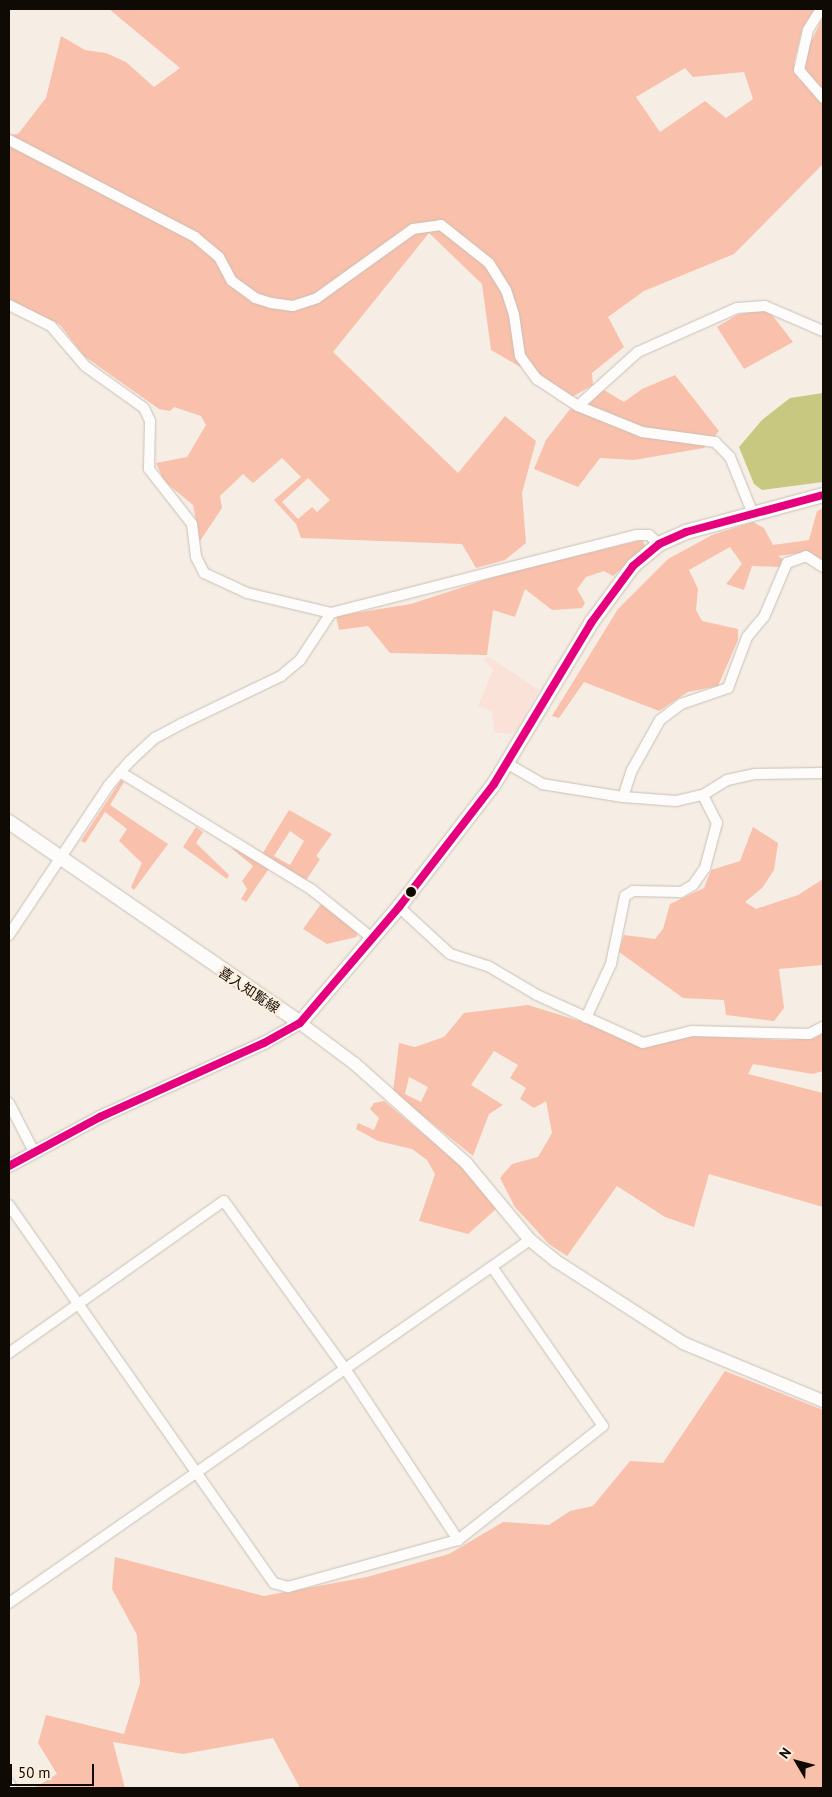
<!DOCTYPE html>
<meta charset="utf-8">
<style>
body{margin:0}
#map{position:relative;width:832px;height:1797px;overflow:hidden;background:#f6eee5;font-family:"PT Sans","Noto Sans JP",sans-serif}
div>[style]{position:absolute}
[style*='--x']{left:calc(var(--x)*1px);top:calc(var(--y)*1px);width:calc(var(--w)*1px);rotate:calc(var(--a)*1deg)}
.green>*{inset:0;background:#fae2d8}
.forest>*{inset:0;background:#f9c0ab}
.water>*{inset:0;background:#c8c880}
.roads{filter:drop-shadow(0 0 1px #c7c0b8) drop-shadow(0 0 1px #c7c0b8)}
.minor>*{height:10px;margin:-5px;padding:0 5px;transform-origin:5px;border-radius:5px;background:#fefcfb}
.tertiary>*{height:12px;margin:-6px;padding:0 6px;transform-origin:6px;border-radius:6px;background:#fefcfb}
.secondary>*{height:14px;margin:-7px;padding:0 7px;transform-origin:7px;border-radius:7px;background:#fefcfb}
.bus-1>*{height:8px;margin:-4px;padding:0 4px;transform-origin:4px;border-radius:4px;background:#e5007d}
.dots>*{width:14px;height:14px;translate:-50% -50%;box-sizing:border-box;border:2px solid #fdefde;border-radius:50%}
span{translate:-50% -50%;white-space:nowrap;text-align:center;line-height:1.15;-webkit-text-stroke:4.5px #fdefde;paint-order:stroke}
.street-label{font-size:14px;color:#100a04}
.frame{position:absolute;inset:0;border:10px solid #100a04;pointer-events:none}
.north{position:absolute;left:772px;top:1737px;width:50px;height:50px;-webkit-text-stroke:4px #fdefde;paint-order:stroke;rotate:307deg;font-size:14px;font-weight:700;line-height:20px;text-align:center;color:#100a04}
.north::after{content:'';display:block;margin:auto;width:18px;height:22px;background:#100a04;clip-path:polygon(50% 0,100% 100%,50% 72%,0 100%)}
.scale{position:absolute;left:10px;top:1764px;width:84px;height:22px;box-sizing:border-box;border:2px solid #100a04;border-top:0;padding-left:6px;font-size:15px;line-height:18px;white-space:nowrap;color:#100a04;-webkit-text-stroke:4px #fdefde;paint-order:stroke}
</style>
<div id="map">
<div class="green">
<i style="clip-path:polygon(489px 657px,539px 690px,517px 730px,509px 734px,494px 732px,492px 712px,478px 706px,493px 670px,483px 659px)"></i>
</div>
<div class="forest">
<i style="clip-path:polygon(evenodd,109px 9px,816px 9px,802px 30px,794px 63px,799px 81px,809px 46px,823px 17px,823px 164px,734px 254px,644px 291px,608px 317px,624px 347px,592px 373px,593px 385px,572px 397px,491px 350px,482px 284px,429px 233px,333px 352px,458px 473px,505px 416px,536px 441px,522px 493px,526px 543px,505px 560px,476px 568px,462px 544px,301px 538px,296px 524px,274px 500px,301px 477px,282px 458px,253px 483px,243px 474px,220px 496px,222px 508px,200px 541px,193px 505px,164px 481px,156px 463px,187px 457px,206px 425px,201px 416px,174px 407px,170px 411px,159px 409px,84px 356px,60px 325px,9px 300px,9px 135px,18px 134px,46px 98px,61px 36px,85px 50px,106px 53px,126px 62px,154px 87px,180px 68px,109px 9px,685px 68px,693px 77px,744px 72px,753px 99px,726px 118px,705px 101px,660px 132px,636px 97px,685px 68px,109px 9px,308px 478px,330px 500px,317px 512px,312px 507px,298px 519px,282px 502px,308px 478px)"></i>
<i style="clip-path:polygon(759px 310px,769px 311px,793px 342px,744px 369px,717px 327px,737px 315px)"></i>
<i style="clip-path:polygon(675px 375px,719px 431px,704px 448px,634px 460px,600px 458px,578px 487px,534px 469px,546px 440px,570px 409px,581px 411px,604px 390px,624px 402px,642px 389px)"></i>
<i style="clip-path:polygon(823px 508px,823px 562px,808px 552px,778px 556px,784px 560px,780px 567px,752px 566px,744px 590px,726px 584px,742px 564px,730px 547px,689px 570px,698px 589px,696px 610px,702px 621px,738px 629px,738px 640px,718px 686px,688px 692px,659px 711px,584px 682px,559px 718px,552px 716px,618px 609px,668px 559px,712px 535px,753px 522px,764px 528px,773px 545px,809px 540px,817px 511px)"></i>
<i style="clip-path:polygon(642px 540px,646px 547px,613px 576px,604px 571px,586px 577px,577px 589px,585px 603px,582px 608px,552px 610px,525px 589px,515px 617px,493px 610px,487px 655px,390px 653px,368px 626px,339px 630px,336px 616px,411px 604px,509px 572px)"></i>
<i style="clip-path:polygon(121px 780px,124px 782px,110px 805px,168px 844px,134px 890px,131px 887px,142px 863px,119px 841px,127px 829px,105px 812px,85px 843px,81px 841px)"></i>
<i style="clip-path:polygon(evenodd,289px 810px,332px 834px,316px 856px,320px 859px,305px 882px,272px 864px,246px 902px,241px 899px,247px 889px,242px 881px,253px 866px,231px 848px,261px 856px,289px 810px,290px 831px,304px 841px,290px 865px,274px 856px,290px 831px)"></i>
<i style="clip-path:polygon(196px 827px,203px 832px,196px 843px,229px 875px,227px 879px,183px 847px)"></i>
<i style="clip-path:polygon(753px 827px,778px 843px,774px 870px,762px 888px,745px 902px,756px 909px,798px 895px,823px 879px,823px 965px,779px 969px,784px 1008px,774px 1021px,726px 1015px,724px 1000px,683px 998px,619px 952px,624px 935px,655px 939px,663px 929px,670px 904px,704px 888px,711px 870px,740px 861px)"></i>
<i style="clip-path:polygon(321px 904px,358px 933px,356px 937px,327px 944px,303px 929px)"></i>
<i style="clip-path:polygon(evenodd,528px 1005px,586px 1023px,642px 1047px,693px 1036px,784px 1040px,815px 1038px,823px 1033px,823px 1071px,813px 1074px,753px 1064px,748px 1074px,823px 1093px,823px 1207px,709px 1174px,694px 1227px,665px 1217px,617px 1186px,567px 1256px,549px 1244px,515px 1207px,500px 1178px,512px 1164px,538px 1157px,552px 1133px,546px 1101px,534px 1108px,520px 1099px,526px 1088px,510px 1078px,518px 1065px,494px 1051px,471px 1085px,503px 1105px,489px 1114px,473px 1156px,393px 1092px,399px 1043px,415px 1047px,444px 1037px,464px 1013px,528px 1005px,409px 1077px,428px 1087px,421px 1102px,405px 1094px,409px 1077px)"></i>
<i style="clip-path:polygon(384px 1101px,464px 1168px,496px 1209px,468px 1234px,419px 1221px,435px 1174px,427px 1160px,412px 1149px,378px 1141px,356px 1129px,358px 1123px,374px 1130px,379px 1118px,370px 1109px,374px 1103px)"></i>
<i style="clip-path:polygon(725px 1371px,823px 1410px,823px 1788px,300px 1788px,273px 1738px,183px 1754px,113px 1742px,125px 1788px,34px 1788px,57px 1774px,38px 1743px,46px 1715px,124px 1734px,140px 1683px,137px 1635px,112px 1589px,115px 1557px,264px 1596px,367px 1577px,449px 1554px,503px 1522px,549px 1525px,570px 1511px,593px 1506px,630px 1461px,663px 1463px)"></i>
</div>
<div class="water">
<i style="clip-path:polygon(823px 393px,823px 482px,762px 490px,754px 484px,739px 447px,762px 420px,790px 398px)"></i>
</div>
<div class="roads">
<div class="minor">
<i style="--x:821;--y:9;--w:25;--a:122"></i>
<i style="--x:808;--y:30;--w:41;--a:102.7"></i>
<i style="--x:799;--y:70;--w:37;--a:49"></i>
<i style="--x:9;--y:140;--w:210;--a:27.5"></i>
<i style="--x:195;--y:237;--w:31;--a:40"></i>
<i style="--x:219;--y:257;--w:27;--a:62"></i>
<i style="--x:232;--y:281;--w:29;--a:36"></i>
<i style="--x:255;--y:298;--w:17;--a:17"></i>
<i style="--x:271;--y:303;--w:22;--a:8"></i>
<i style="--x:293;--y:306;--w:25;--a:-18"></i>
<i style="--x:317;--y:298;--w:118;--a:-35.7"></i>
<i style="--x:413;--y:229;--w:28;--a:-8"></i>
<i style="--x:441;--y:225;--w:61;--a:38.4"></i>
<i style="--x:489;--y:263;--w:32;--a:58"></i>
<i style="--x:506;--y:290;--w:26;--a:72"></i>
<i style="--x:514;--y:315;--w:41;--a:81.7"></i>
<i style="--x:520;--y:356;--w:29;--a:54"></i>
<i style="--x:537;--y:379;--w:49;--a:33.4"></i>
<i style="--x:578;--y:406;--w:69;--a:22.1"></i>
<i style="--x:642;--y:432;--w:74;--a:7.8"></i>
<i style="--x:715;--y:442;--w:21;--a:45"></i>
<i style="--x:730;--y:457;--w:61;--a:68"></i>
<i style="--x:9;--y:305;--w:47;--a:26.6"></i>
<i style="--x:51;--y:326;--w:52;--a:49.6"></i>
<i style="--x:85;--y:366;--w:72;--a:35.4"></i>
<i style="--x:144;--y:408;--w:14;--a:65"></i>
<i style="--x:150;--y:421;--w:48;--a:91.2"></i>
<i style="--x:149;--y:469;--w:70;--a:52"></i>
<i style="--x:192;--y:524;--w:33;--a:83"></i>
<i style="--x:196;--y:557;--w:18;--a:63"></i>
<i style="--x:204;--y:573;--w:47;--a:24.9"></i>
<i style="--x:247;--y:593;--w:86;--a:13.4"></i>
<i style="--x:331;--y:613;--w:315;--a:-14.3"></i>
<i style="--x:636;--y:535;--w:13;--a:0"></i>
<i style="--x:649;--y:535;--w:13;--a:42"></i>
<i style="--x:578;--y:406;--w:81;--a:-42"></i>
<i style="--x:638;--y:352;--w:108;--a:-24"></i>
<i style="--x:737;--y:308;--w:28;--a:-4"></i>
<i style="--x:765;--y:306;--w:63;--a:23.3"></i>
<i style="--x:508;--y:764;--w:39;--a:30"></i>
<i style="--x:542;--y:784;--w:82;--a:9.1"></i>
<i style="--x:623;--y:797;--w:53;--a:4.3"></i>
<i style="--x:676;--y:801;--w:28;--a:-13"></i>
<i style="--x:703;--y:795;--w:28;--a:-32"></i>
<i style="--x:727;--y:780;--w:29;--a:-12"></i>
<i style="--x:755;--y:774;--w:68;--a:-0.8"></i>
<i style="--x:120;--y:772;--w:224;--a:31.5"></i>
<i style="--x:311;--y:889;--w:78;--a:38.8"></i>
<i style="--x:623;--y:797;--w:28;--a:-72"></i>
<i style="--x:632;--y:770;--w:57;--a:-60.8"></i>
<i style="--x:660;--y:720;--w:26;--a:-37"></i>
<i style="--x:681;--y:704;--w:50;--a:-18.8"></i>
<i style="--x:728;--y:688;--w:54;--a:-69.6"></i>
<i style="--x:747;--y:637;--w:26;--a:-50"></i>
<i style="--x:764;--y:617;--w:59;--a:-66.9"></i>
<i style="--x:787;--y:563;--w:20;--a:-20"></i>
<i style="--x:806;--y:556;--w:20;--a:33"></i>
<i style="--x:399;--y:907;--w:69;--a:42.7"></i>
<i style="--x:450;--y:954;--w:40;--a:18"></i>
<i style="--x:488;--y:966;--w:57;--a:30.6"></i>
<i style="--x:537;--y:995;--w:116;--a:24.4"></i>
<i style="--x:643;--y:1043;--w:50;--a:-13.8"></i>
<i style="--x:692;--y:1031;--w:117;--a:1.5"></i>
<i style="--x:809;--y:1034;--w:16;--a:-27"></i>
<i style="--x:9;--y:935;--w:180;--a:-56.3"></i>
<i style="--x:109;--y:785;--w:32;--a:-49"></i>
<i style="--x:130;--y:761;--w:34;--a:-43"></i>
<i style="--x:155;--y:738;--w:30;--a:-28"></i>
<i style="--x:181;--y:724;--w:111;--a:-25.6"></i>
<i style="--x:281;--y:676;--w:25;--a:-40"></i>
<i style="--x:300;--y:660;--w:56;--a:-56.6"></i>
<i style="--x:586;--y:1018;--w:60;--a:-65.2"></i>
<i style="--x:611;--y:964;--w:69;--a:-78.4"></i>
<i style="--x:625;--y:896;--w:9;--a:-32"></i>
<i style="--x:633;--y:891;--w:48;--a:1.2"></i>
<i style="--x:681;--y:892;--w:14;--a:-30"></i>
<i style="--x:693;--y:885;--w:21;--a:-55"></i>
<i style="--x:705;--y:868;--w:47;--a:-75.1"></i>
<i style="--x:717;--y:823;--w:31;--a:-117"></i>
<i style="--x:9;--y:1103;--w:53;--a:62.9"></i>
<i style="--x:9;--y:1205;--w:462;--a:55"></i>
<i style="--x:274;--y:1583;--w:15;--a:16"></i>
<i style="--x:288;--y:1587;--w:176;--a:-15.5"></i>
<i style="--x:458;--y:1540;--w:184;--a:-38.2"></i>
<i style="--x:603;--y:1426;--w:194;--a:-124.9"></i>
<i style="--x:9;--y:1353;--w:263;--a:-35.3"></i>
<i style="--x:224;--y:1201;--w:208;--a:54.2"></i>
<i style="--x:346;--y:1370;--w:204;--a:56.6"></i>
<i style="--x:9;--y:1603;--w:635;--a:-34.87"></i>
<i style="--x:9;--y:1783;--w:6;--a:59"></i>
</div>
<div class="tertiary">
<i style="--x:9;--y:1166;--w:103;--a:-28.3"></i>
<i style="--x:100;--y:1117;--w:180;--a:-24.3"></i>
<i style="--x:264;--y:1043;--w:41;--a:-29.1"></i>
<i style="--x:300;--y:1023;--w:69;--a:36.7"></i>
<i style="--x:355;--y:1064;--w:149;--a:41.7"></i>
<i style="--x:466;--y:1163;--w:100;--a:50.3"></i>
<i style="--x:530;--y:1240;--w:33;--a:39"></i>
<i style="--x:556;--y:1261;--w:151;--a:32.8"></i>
<i style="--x:683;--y:1343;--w:152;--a:22.5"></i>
</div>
<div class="secondary">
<i style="--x:9;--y:822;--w:354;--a:34.6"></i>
<i style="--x:300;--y:1023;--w:153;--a:-49.5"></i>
<i style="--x:399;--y:907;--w:155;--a:-52.3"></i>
<i style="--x:494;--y:784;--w:188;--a:-58.9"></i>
<i style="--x:591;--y:623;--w:71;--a:-53.6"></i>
<i style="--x:633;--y:566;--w:34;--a:-40"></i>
<i style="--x:659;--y:544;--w:30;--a:-24"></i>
<i style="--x:686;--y:532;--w:142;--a:-15.1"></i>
</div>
</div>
<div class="bus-1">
<i style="--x:9;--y:1166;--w:103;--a:-28.3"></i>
<i style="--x:100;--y:1117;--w:180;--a:-24.3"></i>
<i style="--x:264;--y:1043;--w:41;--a:-29.1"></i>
<i style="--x:300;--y:1023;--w:153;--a:-49.5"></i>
<i style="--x:399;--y:907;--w:155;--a:-52.3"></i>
<i style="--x:494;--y:784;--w:188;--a:-58.9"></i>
<i style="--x:591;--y:623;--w:71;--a:-53.6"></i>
<i style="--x:633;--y:566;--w:34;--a:-40"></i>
<i style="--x:659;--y:544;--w:30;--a:-24"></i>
<i style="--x:686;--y:532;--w:142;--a:-15.1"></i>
</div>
<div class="dots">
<i style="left:411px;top:892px;background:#100a04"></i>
</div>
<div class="street-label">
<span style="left:249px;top:990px;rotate:34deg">喜入知覧線</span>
</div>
<div class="frame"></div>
<div class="north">N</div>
<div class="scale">50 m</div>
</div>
